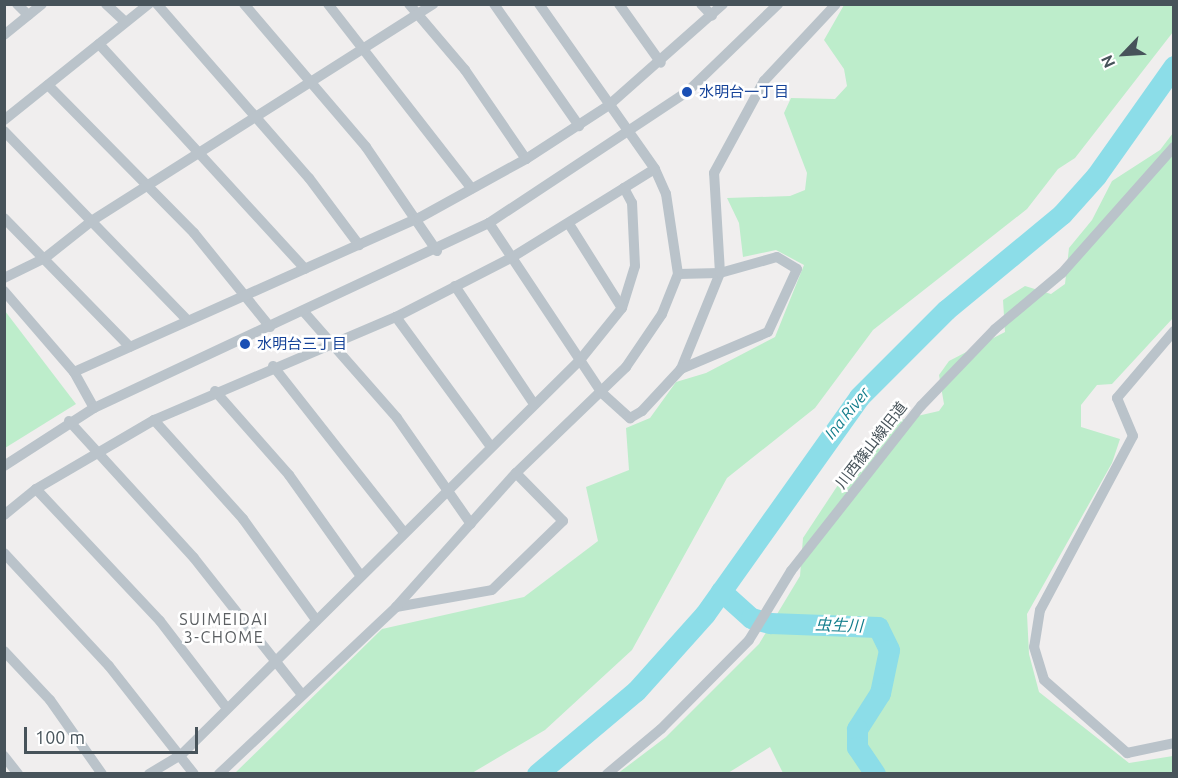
<!DOCTYPE html>
<meta charset="utf-8">
<style>
body{margin:0}
#map{position:relative;width:1178px;height:778px;overflow:hidden;background:#f0eeee;font-family:Ubuntu,"Noto Sans JP",sans-serif}
div>[style]{position:absolute}
[style*='--x']{left:calc(var(--x)*1px);top:calc(var(--y)*1px);width:calc(var(--w)*1px);rotate:calc(var(--a)*1deg)}
.green>*{inset:0;background:#bdedcb}
.river>*{height:21px;margin:-10.5px;padding:0 10.5px;transform-origin:10.5px;border-radius:10.5px;background:#8cdde8}
.street>*{height:10px;margin:-5px;padding:0 5px;transform-origin:5px;border-radius:5px;background:#bac3ca}
.dots>*{width:16px;height:16px;translate:-50% -50%;box-sizing:border-box;border:3px solid #fff;border-radius:50%}
span{translate:-50% -50%;white-space:nowrap;text-align:center;line-height:1.15;-webkit-text-stroke:5px #fff;paint-order:stroke}
.transit-label{font-size:15px;color:#164399}
.left{translate:0 -50%;text-align:left}
.street-label{font-size:15px;color:#47535a}
.water-label{font-size:16px;color:#127d8c;font-style:italic}
.neighbourhood-label{font-size:16px;color:#5b5f62;letter-spacing:1.5px}
.frame{position:absolute;inset:0;border:6px solid #47535a;pointer-events:none}
.north{position:absolute;left:1094px;top:24px;width:60px;height:60px;-webkit-text-stroke:4px #fff;paint-order:stroke;rotate:245deg;font-size:16px;font-weight:700;line-height:24px;text-align:center;color:#47535a}
.north::after{content:'';display:block;margin:auto;width:21px;height:27px;background:#47535a;clip-path:polygon(50% 0,100% 100%,50% 72%,0 100%)}
.scale{position:absolute;left:24px;top:727px;width:174px;height:27px;box-sizing:border-box;border:3px solid #47535a;border-top:0;padding-left:8px;font-size:18px;line-height:21px;white-space:nowrap;color:#47535a;-webkit-text-stroke:4px #fff;paint-order:stroke}
</style>
<div id="map">
<div class="green">
<i style="clip-path:polygon(844px 5px,1173px 5px,1173px 32px,1075px 158px,1058px 169px,1027px 209px,873px 330px,815px 408px,727px 478px,632px 650px,545px 730px,472px 773px,234px 774px,382px 629px,524px 597px,598px 541px,586px 487px,629px 470px,626px 428px,650px 418px,676px 382px,706px 373px,775px 337px,804px 265px,776px 250px,743px 257px,739px 223px,727px 198px,790px 196px,805px 190px,807px 173px,784px 113px,791px 98px,835px 99px,847px 86px,844px 69px,824px 40px)"></i>
<i style="clip-path:polygon(1173px 133px,1173px 318px,1112px 384px,1097px 385px,1081px 405px,1081px 427px,1120px 439px,1112px 463px,1027px 614px,1029px 654px,1039px 692px,1129px 763px,1173px 756px,1173px 773px,783px 773px,770px 747px,728px 773px,617px 774px,666px 737px,759px 644px,800px 576px,803px 538px,865px 444px,891px 422px,939px 411px,944px 404px,939px 375px,949px 361px,1005px 332px,1003px 300px,1025px 286px,1051px 294px,1065px 284px,1069px 248px,1092px 220px,1112px 181px,1160px 150px)"></i>
<i style="clip-path:polygon(5px 311px,76px 404px,5px 448px)"></i>
</div>
<div class="river">
<i style="--x:721;--y:591;--w:40;--a:42"></i>
<i style="--x:751;--y:618;--w:20;--a:15"></i>
<i style="--x:770;--y:623;--w:108;--a:2.1"></i>
<i style="--x:878;--y:627;--w:25;--a:64"></i>
<i style="--x:889;--y:650;--w:44;--a:101.8"></i>
<i style="--x:880;--y:693;--w:43;--a:122.6"></i>
<i style="--x:857;--y:729;--w:18;--a:90"></i>
<i style="--x:857;--y:747;--w:32;--a:56"></i>
<i style="--x:537;--y:774;--w:129;--a:-40"></i>
<i style="--x:636;--y:691;--w:103;--a:-48.1"></i>
<i style="--x:705;--y:614;--w:266;--a:-54.6"></i>
<i style="--x:859;--y:397;--w:123;--a:-45"></i>
<i style="--x:946;--y:310;--w:151;--a:-39.6"></i>
<i style="--x:1062;--y:214;--w:51;--a:-48.2"></i>
<i style="--x:1096;--y:176;--w:135;--a:-54.7"></i>
</div>
<div class="street">
<i style="--x:17;--y:4;--w:16;--a:45"></i>
<i style="--x:106;--y:4;--w:26;--a:43"></i>
<i style="--x:157;--y:4;--w:231;--a:48.9"></i>
<i style="--x:309;--y:178;--w:84;--a:53.3"></i>
<i style="--x:244;--y:4;--w:188;--a:49.5"></i>
<i style="--x:366;--y:147;--w:126;--a:55.7"></i>
<i style="--x:328;--y:4;--w:234;--a:52.1"></i>
<i style="--x:409;--y:4;--w:87;--a:49.7"></i>
<i style="--x:465;--y:70;--w:108;--a:55.6"></i>
<i style="--x:494;--y:4;--w:149;--a:55.1"></i>
<i style="--x:619;--y:4;--w:72;--a:54.6"></i>
<i style="--x:701;--y:4;--w:16;--a:47"></i>
<i style="--x:4;--y:35;--w:49;--a:-39.2"></i>
<i style="--x:99;--y:44;--w:305;--a:47.5"></i>
<i style="--x:48;--y:85;--w:208;--a:45.4"></i>
<i style="--x:194;--y:233;--w:121;--a:51"></i>
<i style="--x:4;--y:120;--w:186;--a:-38.7"></i>
<i style="--x:4;--y:131;--w:264;--a:45.9"></i>
<i style="--x:4;--y:218;--w:180;--a:45.7"></i>
<i style="--x:489;--y:223;--w:204;--a:56.4"></i>
<i style="--x:602;--y:393;--w:38;--a:42"></i>
<i style="--x:630;--y:418;--w:14;--a:-30"></i>
<i style="--x:642;--y:411;--w:57;--a:-47.1"></i>
<i style="--x:681;--y:369;--w:104;--a:-67.9"></i>
<i style="--x:720;--y:273;--w:100;--a:-93.4"></i>
<i style="--x:714;--y:173;--w:105;--a:-61.5"></i>
<i style="--x:764;--y:81;--w:105;--a:-46.9"></i>
<i style="--x:569;--y:224;--w:99;--a:57.8"></i>
<i style="--x:678;--y:274;--w:42;--a:-1.4"></i>
<i style="--x:720;--y:273;--w:59;--a:-15.7"></i>
<i style="--x:777;--y:257;--w:23;--a:31"></i>
<i style="--x:797;--y:269;--w:69;--a:114.7"></i>
<i style="--x:768;--y:332;--w:95;--a:157"></i>
<i style="--x:4;--y:278;--w:46;--a:-26"></i>
<i style="--x:45;--y:258;--w:61;--a:-38.4"></i>
<i style="--x:93;--y:220;--w:403;--a:-32.4"></i>
<i style="--x:455;--y:286;--w:138;--a:56.2"></i>
<i style="--x:4;--y:291;--w:107;--a:49.2"></i>
<i style="--x:304;--y:312;--w:141;--a:48.7"></i>
<i style="--x:397;--y:418;--w:129;--a:55.1"></i>
<i style="--x:396;--y:317;--w:157;--a:53.8"></i>
<i style="--x:1174;--y:331;--w:88;--a:130.4"></i>
<i style="--x:1117;--y:398;--w:41;--a:67.2"></i>
<i style="--x:1133;--y:436;--w:197;--a:118.1"></i>
<i style="--x:1040;--y:610;--w:37;--a:99"></i>
<i style="--x:1034;--y:647;--w:34;--a:73"></i>
<i style="--x:1044;--y:680;--w:111;--a:41.3"></i>
<i style="--x:1127;--y:753;--w:48;--a:-12"></i>
<i style="--x:273;--y:366;--w:210;--a:51.8"></i>
<i style="--x:215;--y:391;--w:112;--a:48.6"></i>
<i style="--x:289;--y:475;--w:123;--a:54.6"></i>
<i style="--x:94;--y:408;--w:41;--a:-119.1"></i>
<i style="--x:74;--y:372;--w:378;--a:-24.1"></i>
<i style="--x:419;--y:218;--w:122;--a:-28.9"></i>
<i style="--x:526;--y:159;--w:99;--a:-33"></i>
<i style="--x:609;--y:105;--w:152;--a:-41.5"></i>
<i style="--x:154;--y:420;--w:133;--a:48"></i>
<i style="--x:243;--y:519;--w:125;--a:54.1"></i>
<i style="--x:69;--y:421;--w:185;--a:47.6"></i>
<i style="--x:194;--y:558;--w:171;--a:51.7"></i>
<i style="--x:4;--y:466;--w:107;--a:-32.8"></i>
<i style="--x:94;--y:408;--w:436;--a:-25.1"></i>
<i style="--x:489;--y:223;--w:237;--a:-33.5"></i>
<i style="--x:687;--y:92;--w:127;--a:-44"></i>
<i style="--x:36;--y:489;--w:181;--a:46.8"></i>
<i style="--x:160;--y:621;--w:108;--a:52.5"></i>
<i style="--x:4;--y:515;--w:41;--a:-39.1"></i>
<i style="--x:36;--y:489;--w:137;--a:-30.3"></i>
<i style="--x:154;--y:420;--w:263;--a:-23.1"></i>
<i style="--x:396;--y:317;--w:129;--a:-27.2"></i>
<i style="--x:511;--y:258;--w:133;--a:-31.8"></i>
<i style="--x:4;--y:553;--w:154;--a:47.1"></i>
<i style="--x:109;--y:666;--w:137;--a:51.8"></i>
<i style="--x:396;--y:607;--w:97;--a:-10"></i>
<i style="--x:492;--y:590;--w:99;--a:-44.2"></i>
<i style="--x:563;--y:521;--w:67;--a:-134.4"></i>
<i style="--x:4;--y:651;--w:67;--a:46.8"></i>
<i style="--x:50;--y:700;--w:90;--a:54.9"></i>
<i style="--x:4;--y:756;--w:23;--a:52"></i>
<i style="--x:149;--y:774;--w:37;--a:-31"></i>
<i style="--x:181;--y:755;--w:561;--a:-44.71"></i>
<i style="--x:580;--y:360;--w:67;--a:-51.1"></i>
<i style="--x:622;--y:308;--w:44;--a:-72.8"></i>
<i style="--x:635;--y:266;--w:63;--a:-92.7"></i>
<i style="--x:632;--y:203;--w:17;--a:-118"></i>
<i style="--x:624;--y:188;--w:36;--a:-32"></i>
<i style="--x:219;--y:774;--w:243;--a:-43.3"></i>
<i style="--x:396;--y:607;--w:180;--a:-48.2"></i>
<i style="--x:516;--y:473;--w:153;--a:-43.9"></i>
<i style="--x:626;--y:367;--w:64;--a:-55.8"></i>
<i style="--x:662;--y:314;--w:43;--a:-68.2"></i>
<i style="--x:678;--y:274;--w:81;--a:-98.5"></i>
<i style="--x:666;--y:194;--w:27;--a:-114"></i>
<i style="--x:655;--y:169;--w:202;--a:-125.1"></i>
<i style="--x:607;--y:774;--w:70;--a:-39.8"></i>
<i style="--x:661;--y:729;--w:125;--a:-45.3"></i>
<i style="--x:749;--y:640;--w:81;--a:-58.7"></i>
<i style="--x:791;--y:571;--w:210;--a:-51.8"></i>
<i style="--x:921;--y:406;--w:107;--a:-46.1"></i>
<i style="--x:995;--y:329;--w:87;--a:-39.9"></i>
<i style="--x:1062;--y:273;--w:169;--a:-48.4"></i>
</div>
<div class="dots">
<i style="left:687px;top:92px;background:#1a4fb4"></i>
<i style="left:245px;top:344px;background:#1a4fb4"></i>
</div>
<div class="transit-label">
<span class="left" style="left:699px;top:92px">水明台一丁目</span>
<span class="left" style="left:257px;top:344px">水明台三丁目</span>
</div>
<div class="street-label">
<span style="left:871px;top:445px;rotate:-52deg">川西篠山線旧道</span>
</div>
<div class="water-label">
<span style="left:847px;top:413px;rotate:-51deg">Ina River</span>
<span style="left:839px;top:625px;rotate:2deg">虫生川</span>
</div>
<div class="neighbourhood-label">
<span style="left:224px;top:628px">SUIMEIDAI<br>3-CHOME</span>
</div>
<div class="frame"></div>
<div class="north">N</div>
<div class="scale">100 m</div>
</div>
